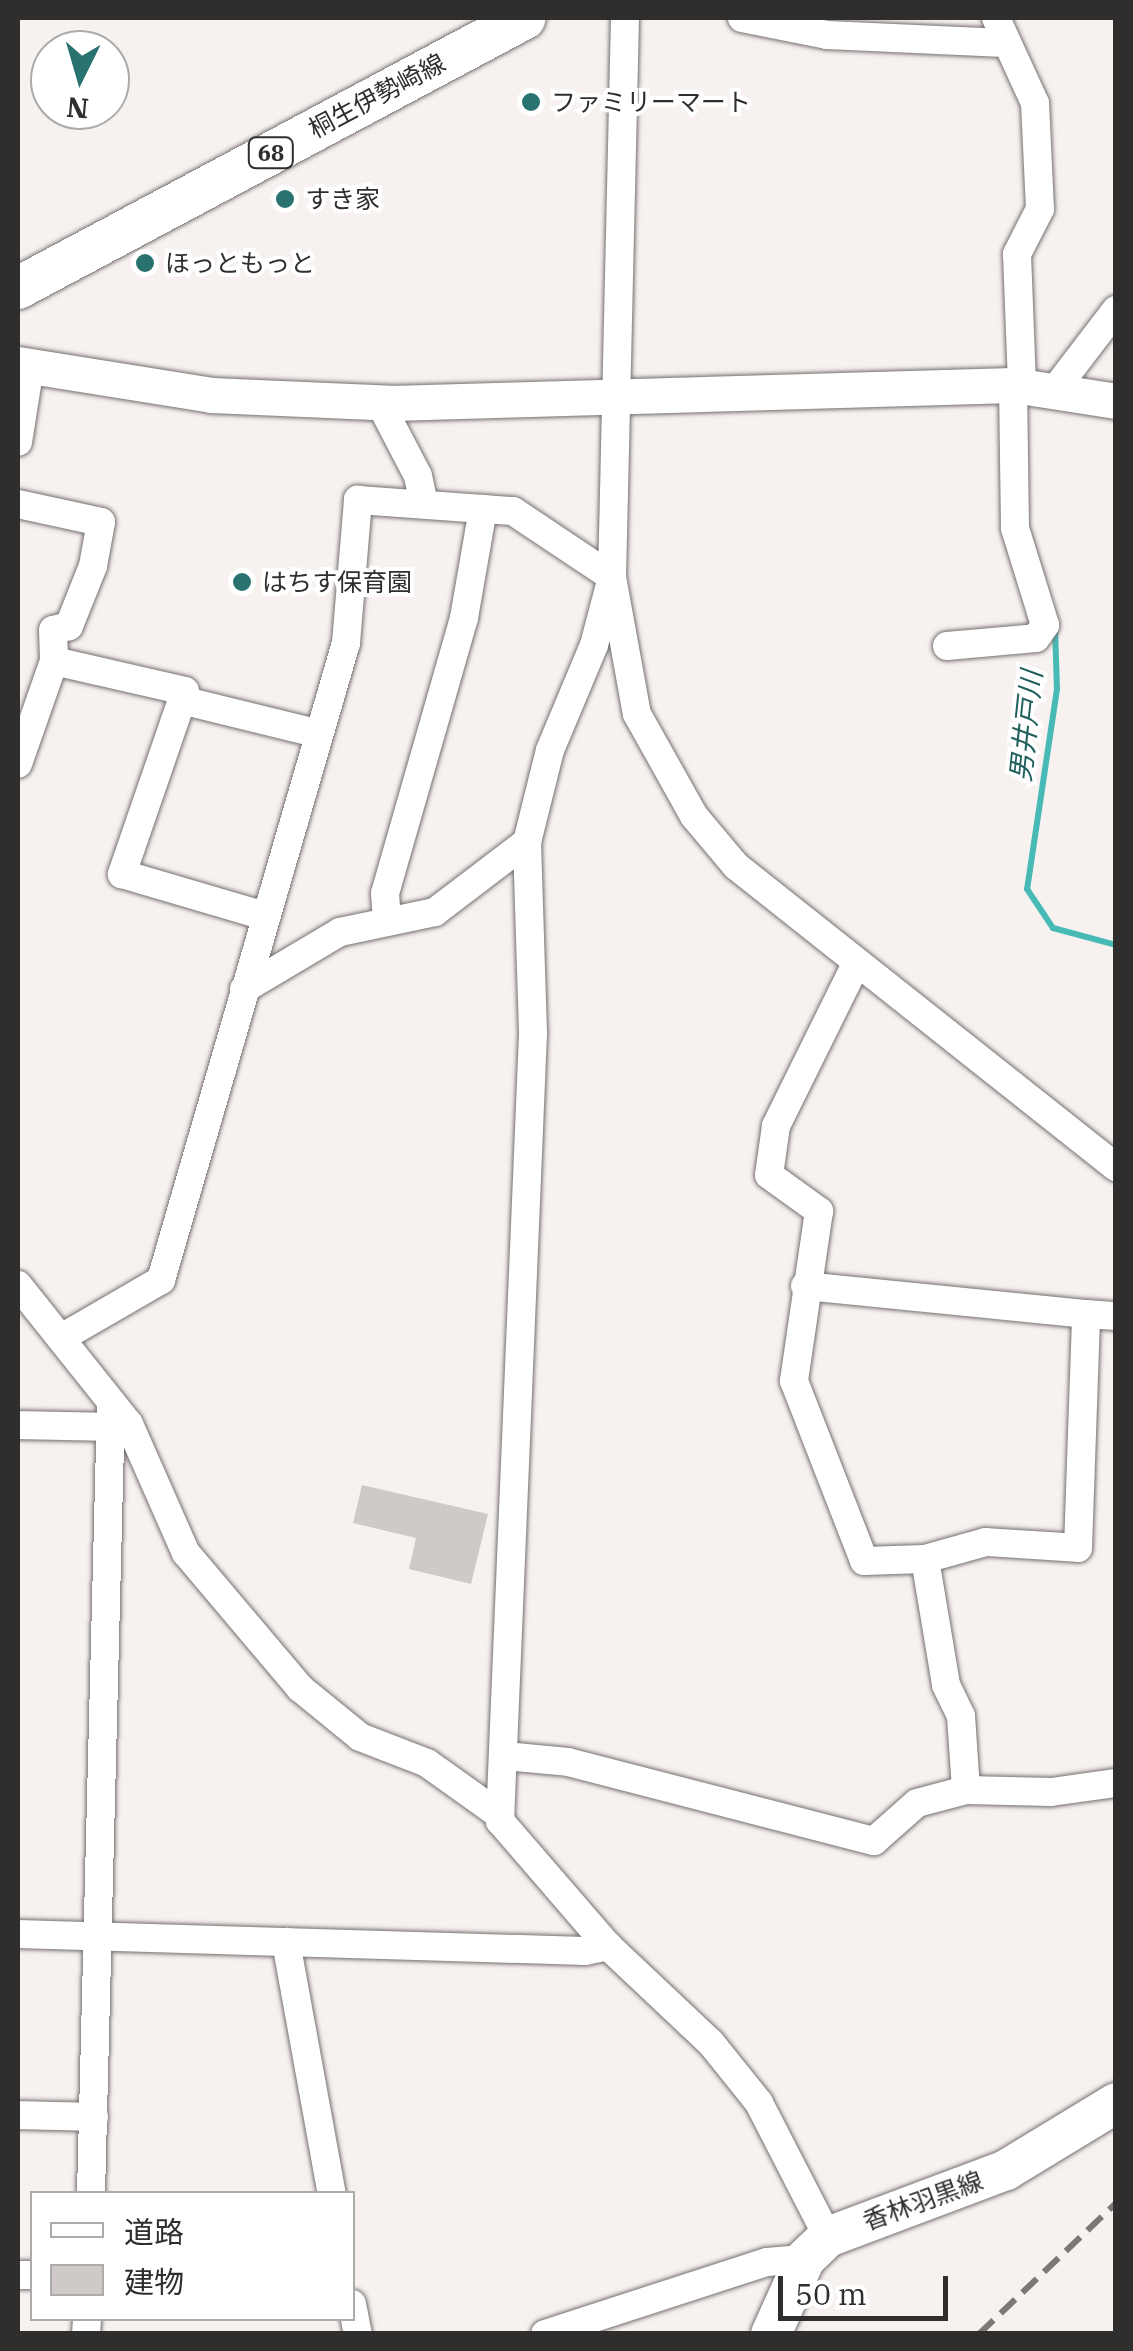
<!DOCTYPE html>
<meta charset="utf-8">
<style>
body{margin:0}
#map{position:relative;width:1133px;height:2351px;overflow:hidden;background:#f7f1f0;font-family:"IBM Plex Serif","Noto Sans JP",serif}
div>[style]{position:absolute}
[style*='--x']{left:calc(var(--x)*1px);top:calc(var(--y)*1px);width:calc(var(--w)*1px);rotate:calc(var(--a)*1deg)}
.stream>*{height:6px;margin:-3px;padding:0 3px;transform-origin:3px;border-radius:3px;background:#48bab5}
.building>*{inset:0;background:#cfc9c8}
.roads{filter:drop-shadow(0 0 2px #75706f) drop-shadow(0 0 2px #75706f)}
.minor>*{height:28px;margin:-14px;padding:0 14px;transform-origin:14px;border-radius:14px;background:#fff}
.tertiary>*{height:35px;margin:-17.5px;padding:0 17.5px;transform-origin:17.5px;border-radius:17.5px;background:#fff}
.secondary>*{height:40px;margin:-20px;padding:0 20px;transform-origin:20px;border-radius:20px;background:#fff}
.primary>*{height:42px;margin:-21px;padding:0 21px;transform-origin:21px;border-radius:21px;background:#fff}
.rail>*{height:6px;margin-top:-3px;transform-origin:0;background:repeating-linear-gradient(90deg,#7c7877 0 20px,transparent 0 30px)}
.dots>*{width:28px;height:28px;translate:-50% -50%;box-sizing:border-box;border:5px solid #fff;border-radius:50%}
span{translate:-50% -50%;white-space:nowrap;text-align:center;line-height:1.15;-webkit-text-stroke:8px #fff;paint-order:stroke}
.shield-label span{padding:2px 8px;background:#fff;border:2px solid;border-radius:8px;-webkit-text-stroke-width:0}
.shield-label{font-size:22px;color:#302e2d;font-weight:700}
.street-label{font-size:25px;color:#302e2d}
.poi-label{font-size:25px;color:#302e2d}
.left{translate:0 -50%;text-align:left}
.water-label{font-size:28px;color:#22605e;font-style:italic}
.frame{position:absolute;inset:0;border:20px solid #302e2d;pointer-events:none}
.legend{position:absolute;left:30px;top:2191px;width:325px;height:130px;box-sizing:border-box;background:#fff;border:2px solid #acabab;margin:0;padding:12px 18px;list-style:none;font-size:30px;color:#302e2d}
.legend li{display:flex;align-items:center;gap:20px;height:50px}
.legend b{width:50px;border:2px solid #acabab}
.north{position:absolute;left:30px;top:30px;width:100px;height:100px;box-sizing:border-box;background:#fff;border:2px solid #acabab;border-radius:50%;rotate:185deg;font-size:28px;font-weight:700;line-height:40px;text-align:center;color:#302e2d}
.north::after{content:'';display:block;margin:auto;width:35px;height:45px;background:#287270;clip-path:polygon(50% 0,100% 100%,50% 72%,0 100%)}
.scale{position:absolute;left:778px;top:2276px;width:170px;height:45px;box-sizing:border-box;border:5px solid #302e2d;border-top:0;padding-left:12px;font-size:30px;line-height:35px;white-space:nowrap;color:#302e2d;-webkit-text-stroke:8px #fff;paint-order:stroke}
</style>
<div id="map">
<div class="stream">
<i style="--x:1055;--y:629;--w:60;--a:88.1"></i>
<i style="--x:1057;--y:689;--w:202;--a:98.5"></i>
<i style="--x:1027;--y:889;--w:47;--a:56.3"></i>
<i style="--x:1053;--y:928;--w:65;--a:15.1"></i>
</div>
<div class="building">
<i style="clip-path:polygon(362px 1485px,488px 1514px,471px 1584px,409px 1569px,416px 1538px,353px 1523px)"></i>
</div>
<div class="roads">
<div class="minor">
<i style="--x:625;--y:18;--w:559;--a:91.33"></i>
<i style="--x:612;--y:577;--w:139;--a:79.7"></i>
<i style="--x:637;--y:714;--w:117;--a:60.8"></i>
<i style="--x:694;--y:816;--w:65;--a:50"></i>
<i style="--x:736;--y:866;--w:485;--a:38.4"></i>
<i style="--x:742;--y:18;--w:87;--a:11.3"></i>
<i style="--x:827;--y:35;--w:177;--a:2.6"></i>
<i style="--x:996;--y:18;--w:94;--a:65.4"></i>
<i style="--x:1035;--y:103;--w:106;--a:87.3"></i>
<i style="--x:1040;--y:209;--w:51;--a:117.1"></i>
<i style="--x:1017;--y:254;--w:131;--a:87.8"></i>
<i style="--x:1054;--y:391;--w:102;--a:-52.6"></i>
<i style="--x:380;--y:403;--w:82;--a:62.5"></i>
<i style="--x:418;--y:476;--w:29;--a:78"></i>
<i style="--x:18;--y:442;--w:77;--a:-81"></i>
<i style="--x:18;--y:504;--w:85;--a:12.2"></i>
<i style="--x:101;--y:522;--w:45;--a:100.3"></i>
<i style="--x:93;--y:566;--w:65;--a:111.8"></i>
<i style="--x:69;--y:626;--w:16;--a:166"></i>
<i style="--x:53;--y:630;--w:31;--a:88"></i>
<i style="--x:54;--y:661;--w:109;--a:109.3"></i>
<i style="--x:483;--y:509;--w:30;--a:4"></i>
<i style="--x:513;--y:511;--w:119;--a:33.7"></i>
<i style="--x:612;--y:577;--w:70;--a:104.8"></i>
<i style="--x:594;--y:645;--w:114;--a:112.7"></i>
<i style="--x:550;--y:750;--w:95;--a:104"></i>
<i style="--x:527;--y:842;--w:192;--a:88.2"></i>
<i style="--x:533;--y:1034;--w:788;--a:92.4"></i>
<i style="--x:500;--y:1821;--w:165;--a:49.2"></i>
<i style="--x:608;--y:1946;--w:141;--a:43.3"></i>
<i style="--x:711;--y:2043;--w:77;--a:51.3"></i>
<i style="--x:759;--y:2103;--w:151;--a:62.8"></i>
<i style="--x:947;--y:646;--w:89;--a:-5.1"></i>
<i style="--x:1036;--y:638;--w:16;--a:-55"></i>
<i style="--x:1045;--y:625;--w:102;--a:-107.2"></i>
<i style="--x:1015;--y:528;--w:143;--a:-90.8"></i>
<i style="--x:54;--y:661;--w:134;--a:12.9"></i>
<i style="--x:185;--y:691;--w:194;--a:109"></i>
<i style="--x:122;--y:874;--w:149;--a:16.4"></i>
<i style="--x:181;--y:700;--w:142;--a:13.8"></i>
<i style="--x:856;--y:964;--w:181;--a:116.3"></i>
<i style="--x:776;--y:1126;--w:49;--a:98.1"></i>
<i style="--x:769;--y:1175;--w:62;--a:35.8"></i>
<i style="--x:819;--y:1211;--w:172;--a:98.4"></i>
<i style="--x:794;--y:1381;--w:193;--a:68.7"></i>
<i style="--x:864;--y:1561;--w:61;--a:-1.9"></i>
<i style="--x:925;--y:1559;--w:63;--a:-15.6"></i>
<i style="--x:986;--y:1542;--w:92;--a:3.7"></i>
<i style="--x:1078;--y:1548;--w:234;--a:-88"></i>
<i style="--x:1086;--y:1314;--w:30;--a:4"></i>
<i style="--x:244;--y:989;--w:112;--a:-30.7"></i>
<i style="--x:340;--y:932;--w:97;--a:-11.9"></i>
<i style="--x:435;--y:912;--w:116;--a:-37.3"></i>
<i style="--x:18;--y:1285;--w:178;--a:51.4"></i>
<i style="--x:129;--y:1424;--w:141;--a:66.2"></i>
<i style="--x:186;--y:1553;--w:177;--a:49.8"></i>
<i style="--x:300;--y:1688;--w:77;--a:39.2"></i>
<i style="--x:360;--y:1737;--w:72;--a:21.2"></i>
<i style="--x:427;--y:1763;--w:90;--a:35.5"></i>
<i style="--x:805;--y:1286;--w:282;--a:5.7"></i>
<i style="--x:61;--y:1338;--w:116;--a:-30.1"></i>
<i style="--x:161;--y:1280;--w:663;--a:-73.81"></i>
<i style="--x:346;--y:643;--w:144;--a:-85.2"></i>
<i style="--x:358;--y:500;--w:125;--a:4.1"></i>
<i style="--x:483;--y:509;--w:111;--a:99.9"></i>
<i style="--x:464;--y:618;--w:286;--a:106"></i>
<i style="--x:385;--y:893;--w:29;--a:86"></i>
<i style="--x:18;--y:1425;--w:94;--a:1.2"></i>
<i style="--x:925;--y:1559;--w:128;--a:80.5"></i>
<i style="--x:946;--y:1685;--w:34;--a:64"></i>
<i style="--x:961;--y:1716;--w:74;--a:86.1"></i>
<i style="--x:505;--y:1756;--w:63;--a:5.4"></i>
<i style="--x:568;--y:1762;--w:316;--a:14.5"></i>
<i style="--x:874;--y:1841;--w:57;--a:-41.5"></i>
<i style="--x:917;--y:1803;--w:51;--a:-14.9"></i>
<i style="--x:966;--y:1790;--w:85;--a:1.3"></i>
<i style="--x:1051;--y:1792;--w:66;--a:-7.9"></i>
<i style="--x:18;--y:1934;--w:567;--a:1.72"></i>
<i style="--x:585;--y:1951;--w:24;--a:-12"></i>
<i style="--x:286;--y:1942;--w:256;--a:79.7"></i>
<i style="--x:18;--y:2115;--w:76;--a:1.5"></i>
<i style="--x:91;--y:2194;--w:789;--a:-88.55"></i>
<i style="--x:18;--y:2275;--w:14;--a:0"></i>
<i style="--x:352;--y:2304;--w:31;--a:79"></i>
<i style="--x:86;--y:2334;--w:16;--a:-86"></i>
<i style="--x:545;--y:2334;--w:233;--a:-18"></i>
<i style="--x:767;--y:2262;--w:38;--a:-5"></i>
</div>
<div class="tertiary">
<i style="--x:18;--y:364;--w:195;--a:9.1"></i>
<i style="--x:211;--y:395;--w:180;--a:2.5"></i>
<i style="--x:391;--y:403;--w:622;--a:-1.66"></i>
<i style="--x:1013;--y:385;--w:104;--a:8.8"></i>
</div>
<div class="secondary">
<i style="--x:771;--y:2334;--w:82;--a:-65.6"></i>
<i style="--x:805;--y:2259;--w:32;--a:-44"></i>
<i style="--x:828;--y:2237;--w:190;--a:-20.6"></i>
<i style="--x:1006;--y:2170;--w:129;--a:-31.3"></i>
</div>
<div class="primary">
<i style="--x:18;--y:288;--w:574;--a:-28.04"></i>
</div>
</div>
<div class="rail">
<i style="--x:979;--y:2334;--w:190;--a:-43.7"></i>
</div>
<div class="dots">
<i style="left:531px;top:102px;background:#287270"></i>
<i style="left:285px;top:199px;background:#287270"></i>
<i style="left:145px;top:263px;background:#287270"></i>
<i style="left:242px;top:582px;background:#287270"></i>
</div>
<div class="shield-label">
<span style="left:271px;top:153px">68</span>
</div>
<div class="street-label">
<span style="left:377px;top:96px;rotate:-28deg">桐生伊勢崎線</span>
<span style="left:923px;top:2201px;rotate:-20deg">香林羽黒線</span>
</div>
<div class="poi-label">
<span class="left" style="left:551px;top:102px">ファミリーマート</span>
<span class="left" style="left:305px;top:199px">すき家</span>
<span class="left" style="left:165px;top:263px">ほっともっと</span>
<span class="left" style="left:262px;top:582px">はちす保育園</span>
</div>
<div class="water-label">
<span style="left:1026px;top:726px;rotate:-84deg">男井戸川</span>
</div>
<div class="frame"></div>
<ul class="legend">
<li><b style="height:12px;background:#fff"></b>道路</li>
<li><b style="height:28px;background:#cfc9c8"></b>建物</li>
</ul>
<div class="north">N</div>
<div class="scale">50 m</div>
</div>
